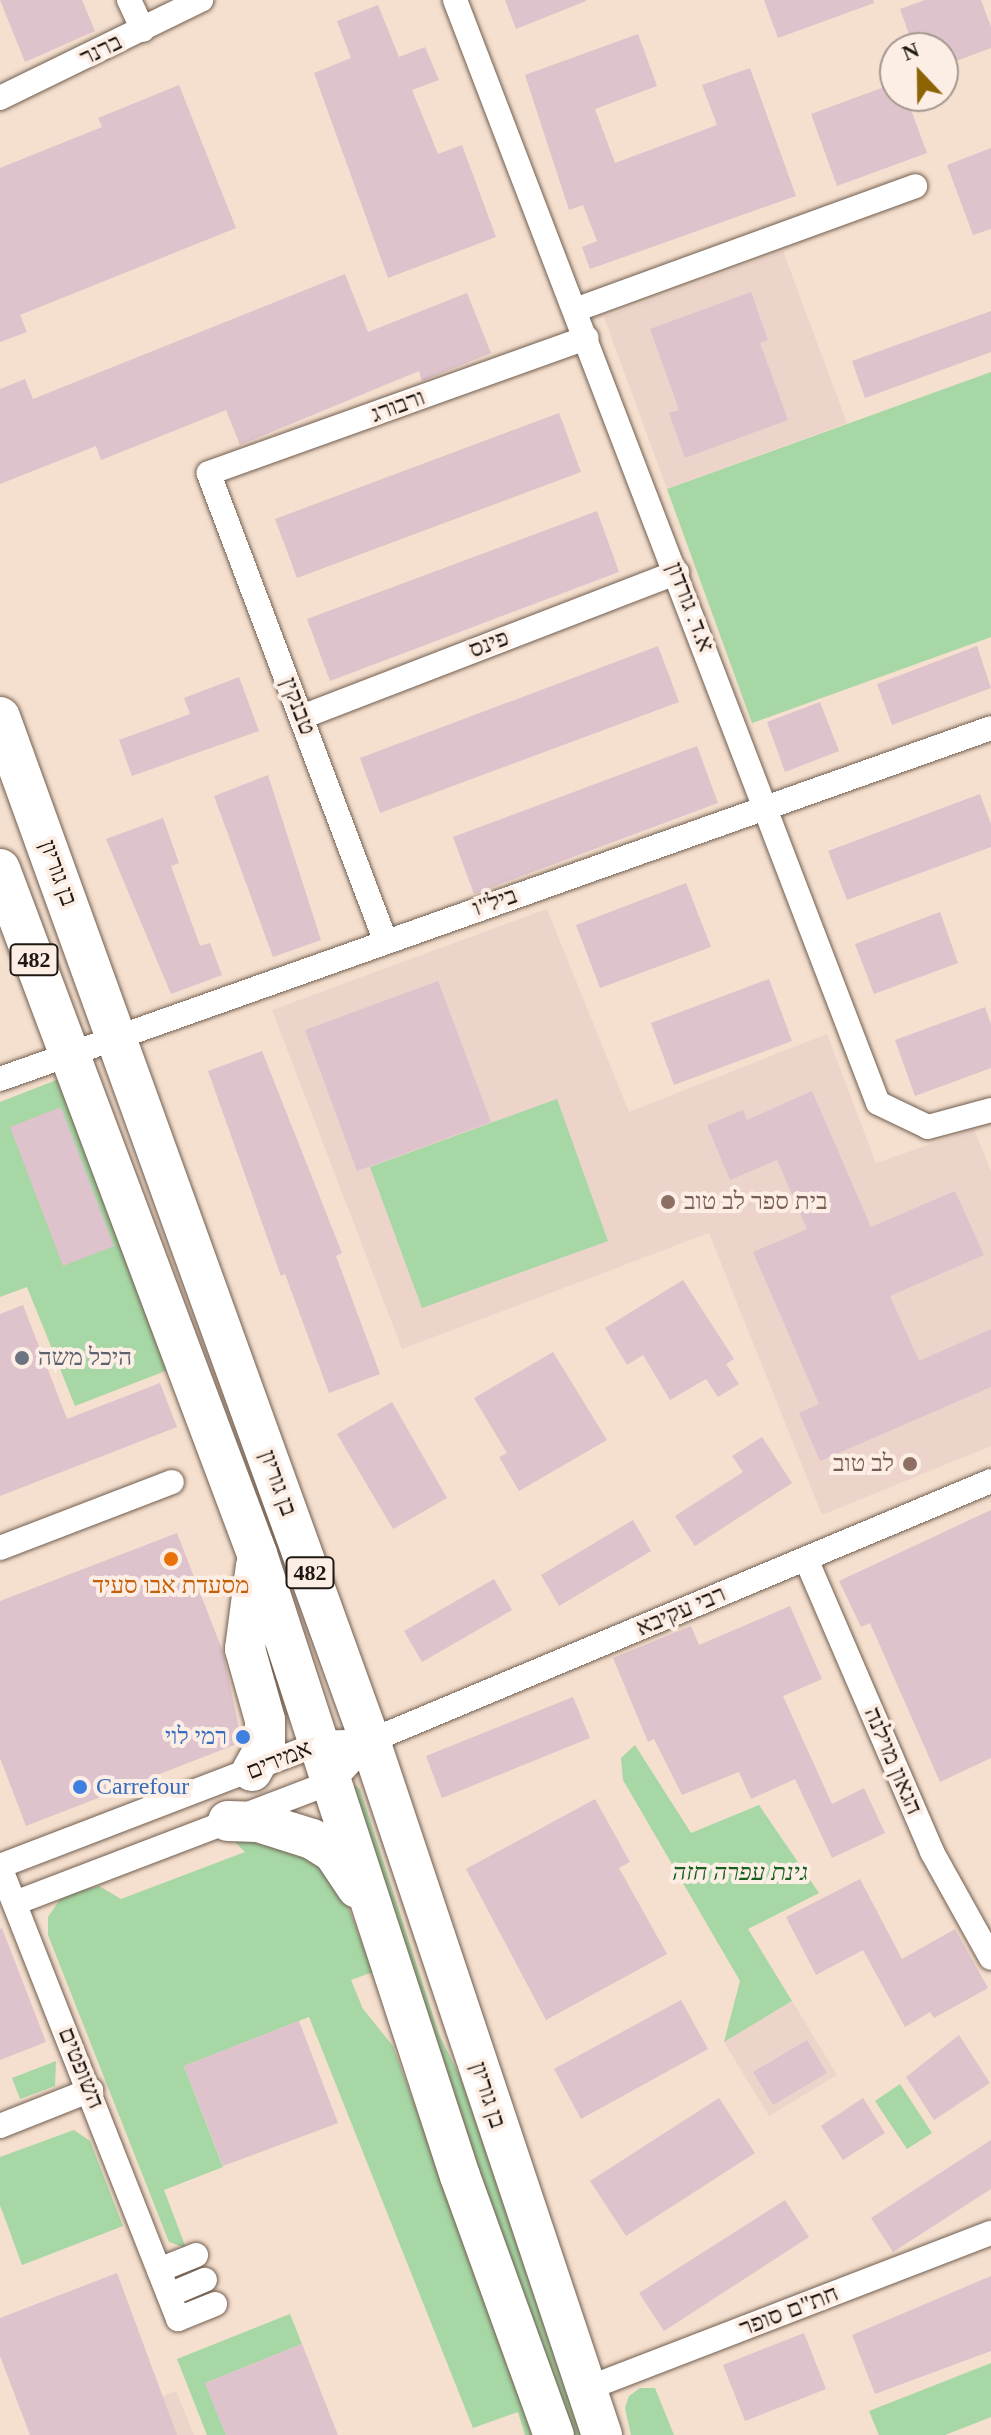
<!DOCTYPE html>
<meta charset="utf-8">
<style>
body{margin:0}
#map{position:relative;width:991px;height:2435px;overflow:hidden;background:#f5dfce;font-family:"Times New Roman","Noto Sans Hebrew",serif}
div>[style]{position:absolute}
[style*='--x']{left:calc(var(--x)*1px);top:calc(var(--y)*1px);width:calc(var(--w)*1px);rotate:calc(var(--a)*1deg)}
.education>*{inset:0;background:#ecd4cb}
.green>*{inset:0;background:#a6d7a5}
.building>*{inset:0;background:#dec3cc}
.roads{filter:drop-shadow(0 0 2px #715e4f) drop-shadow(0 0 2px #715e4f)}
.minor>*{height:24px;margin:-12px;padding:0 12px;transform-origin:12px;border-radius:12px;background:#fff}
.primary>*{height:40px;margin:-20px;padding:0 20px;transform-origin:20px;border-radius:20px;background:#fff}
.dots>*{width:22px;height:22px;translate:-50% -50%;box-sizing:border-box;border:4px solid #fceee4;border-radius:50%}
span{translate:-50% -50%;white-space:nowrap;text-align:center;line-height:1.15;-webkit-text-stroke:8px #fceee4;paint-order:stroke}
.shield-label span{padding:2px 6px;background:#fceee4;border:2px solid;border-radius:6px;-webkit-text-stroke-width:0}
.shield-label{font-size:22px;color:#1f1812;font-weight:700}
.street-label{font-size:24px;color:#1f1812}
.education-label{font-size:24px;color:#785e54}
.left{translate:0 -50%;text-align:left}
.right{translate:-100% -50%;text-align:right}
.worship-label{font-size:24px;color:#5b616d}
.food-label{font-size:24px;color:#c56008}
.shop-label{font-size:24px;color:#366cbe}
.park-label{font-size:24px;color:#195f20;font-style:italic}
.north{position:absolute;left:879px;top:32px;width:80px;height:80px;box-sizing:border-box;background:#fceee4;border:2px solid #a49890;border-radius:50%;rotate:338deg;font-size:22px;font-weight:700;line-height:32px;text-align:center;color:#1f1812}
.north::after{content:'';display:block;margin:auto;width:28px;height:36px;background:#8c6406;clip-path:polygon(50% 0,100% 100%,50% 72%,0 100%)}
</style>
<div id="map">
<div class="education">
<i style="clip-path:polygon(783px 251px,847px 423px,667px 489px,604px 317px)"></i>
<i style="clip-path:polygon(547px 909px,629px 1112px,827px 1034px,876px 1163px,974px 1129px,991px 1171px,991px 1446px,822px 1515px,709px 1233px,402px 1349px,272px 1010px)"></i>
<i style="clip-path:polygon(792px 2001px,837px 2075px,769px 2116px,724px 2042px)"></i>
<i style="clip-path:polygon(176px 2391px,194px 2435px,59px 2435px)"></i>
</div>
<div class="green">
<i style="clip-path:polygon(991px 372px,991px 637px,752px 723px,667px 489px)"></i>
<i style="clip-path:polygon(59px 1079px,173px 1368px,75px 1406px,27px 1287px,0 1297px,0 1102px)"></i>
<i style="clip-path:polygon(557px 1099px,608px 1241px,422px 1308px,370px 1167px)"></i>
<i style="clip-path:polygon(635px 1745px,691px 1833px,759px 1805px,819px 1893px,748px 1929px,792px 2001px,724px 2042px,740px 1981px,623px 1780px,621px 1758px)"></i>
<i style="clip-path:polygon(353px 1784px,360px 1789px,439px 2034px,461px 2079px,584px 2435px,574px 2435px,562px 2409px,509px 2271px)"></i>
<i style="clip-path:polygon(268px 1834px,337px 1877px,373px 1972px,351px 1980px,363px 2009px,393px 2046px,535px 2435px,525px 2435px,518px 2412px,473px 2428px,309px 2017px,184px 2066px,223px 2167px,164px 2190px,186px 2248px,169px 2242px,48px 1935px,48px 1917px,63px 1895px,99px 1886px,121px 1899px,245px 1852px,230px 1837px)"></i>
<i style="clip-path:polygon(56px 2061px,55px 2086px,20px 2099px,12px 2078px)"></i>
<i style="clip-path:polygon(900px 2084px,932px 2133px,907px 2149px,875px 2101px)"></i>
<i style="clip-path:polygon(74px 2130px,90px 2141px,123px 2226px,22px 2265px,0 2205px,0 2157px)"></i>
<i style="clip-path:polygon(290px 2314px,302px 2344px,205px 2383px,226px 2435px,207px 2435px,177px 2359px)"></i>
<i style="clip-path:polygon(991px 2363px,991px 2417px,945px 2435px,879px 2435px,869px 2411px)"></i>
<i style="clip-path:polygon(640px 2388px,655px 2388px,674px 2435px,631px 2435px,625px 2408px,629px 2396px)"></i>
</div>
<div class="building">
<i style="clip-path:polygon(0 0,82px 0,95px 31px,25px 62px)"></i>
<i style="clip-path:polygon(505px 0,586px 0,586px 1px,516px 29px)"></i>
<i style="clip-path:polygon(764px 0,873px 0,874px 3px,778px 38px)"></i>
<i style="clip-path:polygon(925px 0,981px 0,991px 27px,991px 48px,943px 66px,943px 48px,914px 48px,900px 9px)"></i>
<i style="clip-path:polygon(378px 5px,399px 57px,425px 47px,439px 80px,412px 90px,438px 154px,462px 145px,496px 237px,388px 278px,314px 73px,351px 58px,337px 21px)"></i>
<i style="clip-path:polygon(638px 34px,657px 86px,595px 109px,615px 163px,717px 125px,702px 85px,750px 68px,796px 196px,590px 269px,582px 247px,597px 241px,583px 205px,569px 210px,525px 75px)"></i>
<i style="clip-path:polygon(895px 83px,895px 96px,906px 96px,927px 153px,837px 186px,811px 114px)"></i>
<i style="clip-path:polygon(179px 85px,236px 228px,20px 315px,27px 332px,0 342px,0 168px,102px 127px,98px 118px)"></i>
<i style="clip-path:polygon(991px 148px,991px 229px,973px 235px,947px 165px)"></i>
<i style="clip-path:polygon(345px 274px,368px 332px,467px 293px,491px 353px,422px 381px,419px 371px,240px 445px,226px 410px,101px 460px,96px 446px,0 484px,0 389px,25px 379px,33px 399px)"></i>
<i style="clip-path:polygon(751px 292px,768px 340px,760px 343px,788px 420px,685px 458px,669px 413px,679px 410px,650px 329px)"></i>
<i style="clip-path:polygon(991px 311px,991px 352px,865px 398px,852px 361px)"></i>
<i style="clip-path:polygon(559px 413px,581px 472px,297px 578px,275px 519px)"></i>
<i style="clip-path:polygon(597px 511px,619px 572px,330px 681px,307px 619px)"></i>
<i style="clip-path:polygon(658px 646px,679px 702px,380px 813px,360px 758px)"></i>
<i style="clip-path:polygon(977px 646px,991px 688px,892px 725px,877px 684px)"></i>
<i style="clip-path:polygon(239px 677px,259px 731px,132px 776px,119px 740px,190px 714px,184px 698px)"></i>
<i style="clip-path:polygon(820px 702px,839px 751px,785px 772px,767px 722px)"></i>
<i style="clip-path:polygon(697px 746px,718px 803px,474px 894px,453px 837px)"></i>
<i style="clip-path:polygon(268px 775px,321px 940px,273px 957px,214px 796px)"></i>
<i style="clip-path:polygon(980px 794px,991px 824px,991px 847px,847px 900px,828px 851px)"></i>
<i style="clip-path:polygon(163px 818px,179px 863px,171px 866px,200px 946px,210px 943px,222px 975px,171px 994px,106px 839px)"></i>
<i style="clip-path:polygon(686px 883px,711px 947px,600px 988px,576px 925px)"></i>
<i style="clip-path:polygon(940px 912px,958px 963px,874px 994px,855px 944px)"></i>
<i style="clip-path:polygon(769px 979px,792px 1041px,674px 1085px,651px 1023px)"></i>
<i style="clip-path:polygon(438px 981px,491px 1122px,357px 1171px,305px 1030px)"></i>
<i style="clip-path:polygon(985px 1007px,991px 1024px,991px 1068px,915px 1096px,895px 1040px)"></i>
<i style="clip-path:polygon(262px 1051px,342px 1253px,336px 1256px,380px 1374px,329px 1393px,285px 1274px,281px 1276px,208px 1071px)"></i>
<i style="clip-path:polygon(812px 1091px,871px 1227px,955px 1191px,984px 1255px,890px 1296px,919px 1361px,991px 1329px,991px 1387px,820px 1461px,799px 1413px,819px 1404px,753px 1252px,807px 1229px,777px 1160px,730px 1180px,707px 1125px,743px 1110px,747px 1120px)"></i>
<i style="clip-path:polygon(61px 1107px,114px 1246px,63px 1266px,10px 1127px)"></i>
<i style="clip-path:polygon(683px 1280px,734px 1359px,726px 1364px,739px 1384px,718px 1397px,706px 1379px,670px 1400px,643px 1355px,627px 1365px,605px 1328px)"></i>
<i style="clip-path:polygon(23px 1305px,67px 1419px,160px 1383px,177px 1427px,0 1496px,0 1314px)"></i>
<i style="clip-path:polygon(553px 1352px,607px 1440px,519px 1491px,499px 1457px,507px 1453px,474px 1398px)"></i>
<i style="clip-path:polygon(392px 1402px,447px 1498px,393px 1529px,337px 1434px)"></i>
<i style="clip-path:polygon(762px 1437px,792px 1483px,695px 1546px,675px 1516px,743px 1472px,732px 1456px)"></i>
<i style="clip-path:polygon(991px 1510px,991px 1758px,940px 1782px,870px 1623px,861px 1627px,839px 1581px)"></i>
<i style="clip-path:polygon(633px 1520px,651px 1551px,559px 1606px,541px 1575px)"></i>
<i style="clip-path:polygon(177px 1533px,223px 1652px,242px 1742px,26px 1826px,0 1758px,0 1601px)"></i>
<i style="clip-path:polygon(494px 1579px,512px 1610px,422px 1662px,404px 1631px)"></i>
<i style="clip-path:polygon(790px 1606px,822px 1679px,783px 1696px,832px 1804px,864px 1788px,885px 1833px,832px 1858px,795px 1779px,751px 1799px,739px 1772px,682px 1795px,654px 1739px,648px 1742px,613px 1658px,691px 1626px,699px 1645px)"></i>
<i style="clip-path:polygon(573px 1697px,590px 1738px,442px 1798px,426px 1756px)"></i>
<i style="clip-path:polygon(595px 1799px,630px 1862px,619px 1868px,667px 1954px,546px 2020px,466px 1869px)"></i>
<i style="clip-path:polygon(860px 1879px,902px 1959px,955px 1929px,988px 1988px,934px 2018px,930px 2012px,905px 2027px,863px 1950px,816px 1975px,786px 1917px)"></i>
<i style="clip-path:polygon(2px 1928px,46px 2042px,0 2060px,0 1929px)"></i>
<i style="clip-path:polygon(681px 2000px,708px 2049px,581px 2119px,554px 2069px)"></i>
<i style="clip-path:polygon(299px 2021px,338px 2123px,223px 2166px,184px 2066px)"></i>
<i style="clip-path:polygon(959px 2035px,990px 2083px,934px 2120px,906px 2077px)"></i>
<i style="clip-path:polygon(807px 2040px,827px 2073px,773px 2105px,753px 2072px)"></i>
<i style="clip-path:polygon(719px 2098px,755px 2153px,626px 2236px,590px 2181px)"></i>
<i style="clip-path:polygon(863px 2098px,885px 2133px,843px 2160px,821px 2126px)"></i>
<i style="clip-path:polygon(991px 2140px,991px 2189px,893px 2252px,871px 2218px)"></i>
<i style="clip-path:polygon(785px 2200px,809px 2237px,664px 2331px,639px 2293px)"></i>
<i style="clip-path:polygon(117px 2273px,177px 2435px,30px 2435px,0 2356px,0 2318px)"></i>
<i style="clip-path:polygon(991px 2276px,991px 2351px,875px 2394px,852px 2335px)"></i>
<i style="clip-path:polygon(804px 2333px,826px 2389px,745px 2421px,723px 2365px)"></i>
<i style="clip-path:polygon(302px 2344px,338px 2435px,226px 2435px,205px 2383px)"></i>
</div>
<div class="roads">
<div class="minor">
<i style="--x:129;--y:0;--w:33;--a:65"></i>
<i style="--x:455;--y:0;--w:1181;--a:69.02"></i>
<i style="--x:878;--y:1103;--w:55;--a:25.6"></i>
<i style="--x:928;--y:1127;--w:65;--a:-15.1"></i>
<i style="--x:0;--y:98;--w:224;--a:-26"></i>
<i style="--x:575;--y:310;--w:362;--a:-20"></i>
<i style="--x:302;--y:717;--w:402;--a:-21.1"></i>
<i style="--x:385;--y:940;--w:499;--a:-110.7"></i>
<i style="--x:209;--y:473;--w:401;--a:-19.7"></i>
<i style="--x:0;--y:1079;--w:1051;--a:-19.5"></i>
<i style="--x:0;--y:1548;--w:184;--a:-21"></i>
<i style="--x:806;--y:1559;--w:319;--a:66.7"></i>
<i style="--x:932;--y:1852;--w:121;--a:60.9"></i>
<i style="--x:0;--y:1866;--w:343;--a:-21"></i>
<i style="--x:320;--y:1743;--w:50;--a:-2.3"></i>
<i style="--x:370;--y:1741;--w:673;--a:-22.72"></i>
<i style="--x:0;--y:1867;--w:486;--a:68.5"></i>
<i style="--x:178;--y:2319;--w:40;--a:-22"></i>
<i style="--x:15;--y:1903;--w:339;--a:-20.9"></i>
<i style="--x:332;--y:1782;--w:56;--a:-47.2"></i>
<i style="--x:0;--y:2126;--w:98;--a:-21.6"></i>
<i style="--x:159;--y:2270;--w:40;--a:-22"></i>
<i style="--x:169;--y:2295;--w:39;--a:-23"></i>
<i style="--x:586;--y:2389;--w:434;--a:-21.1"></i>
</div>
<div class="primary">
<i style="--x:0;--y:717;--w:1089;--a:70.13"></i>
<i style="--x:370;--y:1741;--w:732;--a:71.52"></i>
<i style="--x:0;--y:869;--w:732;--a:69.43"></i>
<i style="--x:257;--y:1554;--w:654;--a:71.93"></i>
<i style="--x:460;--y:2176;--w:276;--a:70.1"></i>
<i style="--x:252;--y:1771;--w:26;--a:-61"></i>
<i style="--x:265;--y:1748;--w:28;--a:-90"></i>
<i style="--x:265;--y:1720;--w:74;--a:-105.7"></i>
<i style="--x:245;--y:1649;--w:84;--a:-82.5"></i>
<i style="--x:228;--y:1821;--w:30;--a:2"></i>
<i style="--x:258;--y:1822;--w:57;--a:17.5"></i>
<i style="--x:312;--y:1839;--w:25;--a:32"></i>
<i style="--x:333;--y:1852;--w:43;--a:56.3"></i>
</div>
</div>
<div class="dots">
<i style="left:668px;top:1202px;background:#8d6e63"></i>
<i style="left:22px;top:1358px;background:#6b7280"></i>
<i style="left:910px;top:1464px;background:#8d6e63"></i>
<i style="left:171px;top:1559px;background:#e8710a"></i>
<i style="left:243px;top:1737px;background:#3f7fe0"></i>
<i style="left:80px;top:1787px;background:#3f7fe0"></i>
</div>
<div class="shield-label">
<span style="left:34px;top:960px">482</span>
<span style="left:310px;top:1573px">482</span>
</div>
<div class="street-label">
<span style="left:101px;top:50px;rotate:-26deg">ברנר</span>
<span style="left:398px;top:406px;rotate:-20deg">ורבורג</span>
<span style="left:690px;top:607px;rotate:69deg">א.ד. גורדון</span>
<span style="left:489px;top:644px;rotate:-21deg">פינס</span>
<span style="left:298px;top:706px;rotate:69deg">טבנקין</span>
<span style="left:58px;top:873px;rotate:70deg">בן גוריון</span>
<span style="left:495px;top:902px;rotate:-19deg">ביל"ו</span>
<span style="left:278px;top:1483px;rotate:70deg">בן גוריון</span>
<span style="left:681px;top:1611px;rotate:-23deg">רבי עקיבא</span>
<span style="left:279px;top:1760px;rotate:-22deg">אמירים</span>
<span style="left:893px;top:1761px;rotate:67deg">הגאון מוילנה</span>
<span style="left:81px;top:2068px;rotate:68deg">השופטים</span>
<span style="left:488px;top:2095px;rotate:72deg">בן גוריון</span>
<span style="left:789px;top:2311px;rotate:-21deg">חת"ם סופר</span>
</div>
<div class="education-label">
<span class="left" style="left:684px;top:1202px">בית ספר לב טוב</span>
<span class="right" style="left:894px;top:1464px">לב טוב</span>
</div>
<div class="worship-label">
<span class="left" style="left:38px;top:1358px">היכל משה</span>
</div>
<div class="food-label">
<span style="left:171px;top:1586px">מסעדת אבו סעיד</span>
</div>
<div class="shop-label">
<span class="right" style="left:227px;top:1737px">רמי לוי</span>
<span class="left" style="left:96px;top:1787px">Carrefour</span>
</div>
<div class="park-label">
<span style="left:740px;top:1873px">גינת עפרה חזה</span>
</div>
<div class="north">N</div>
</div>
